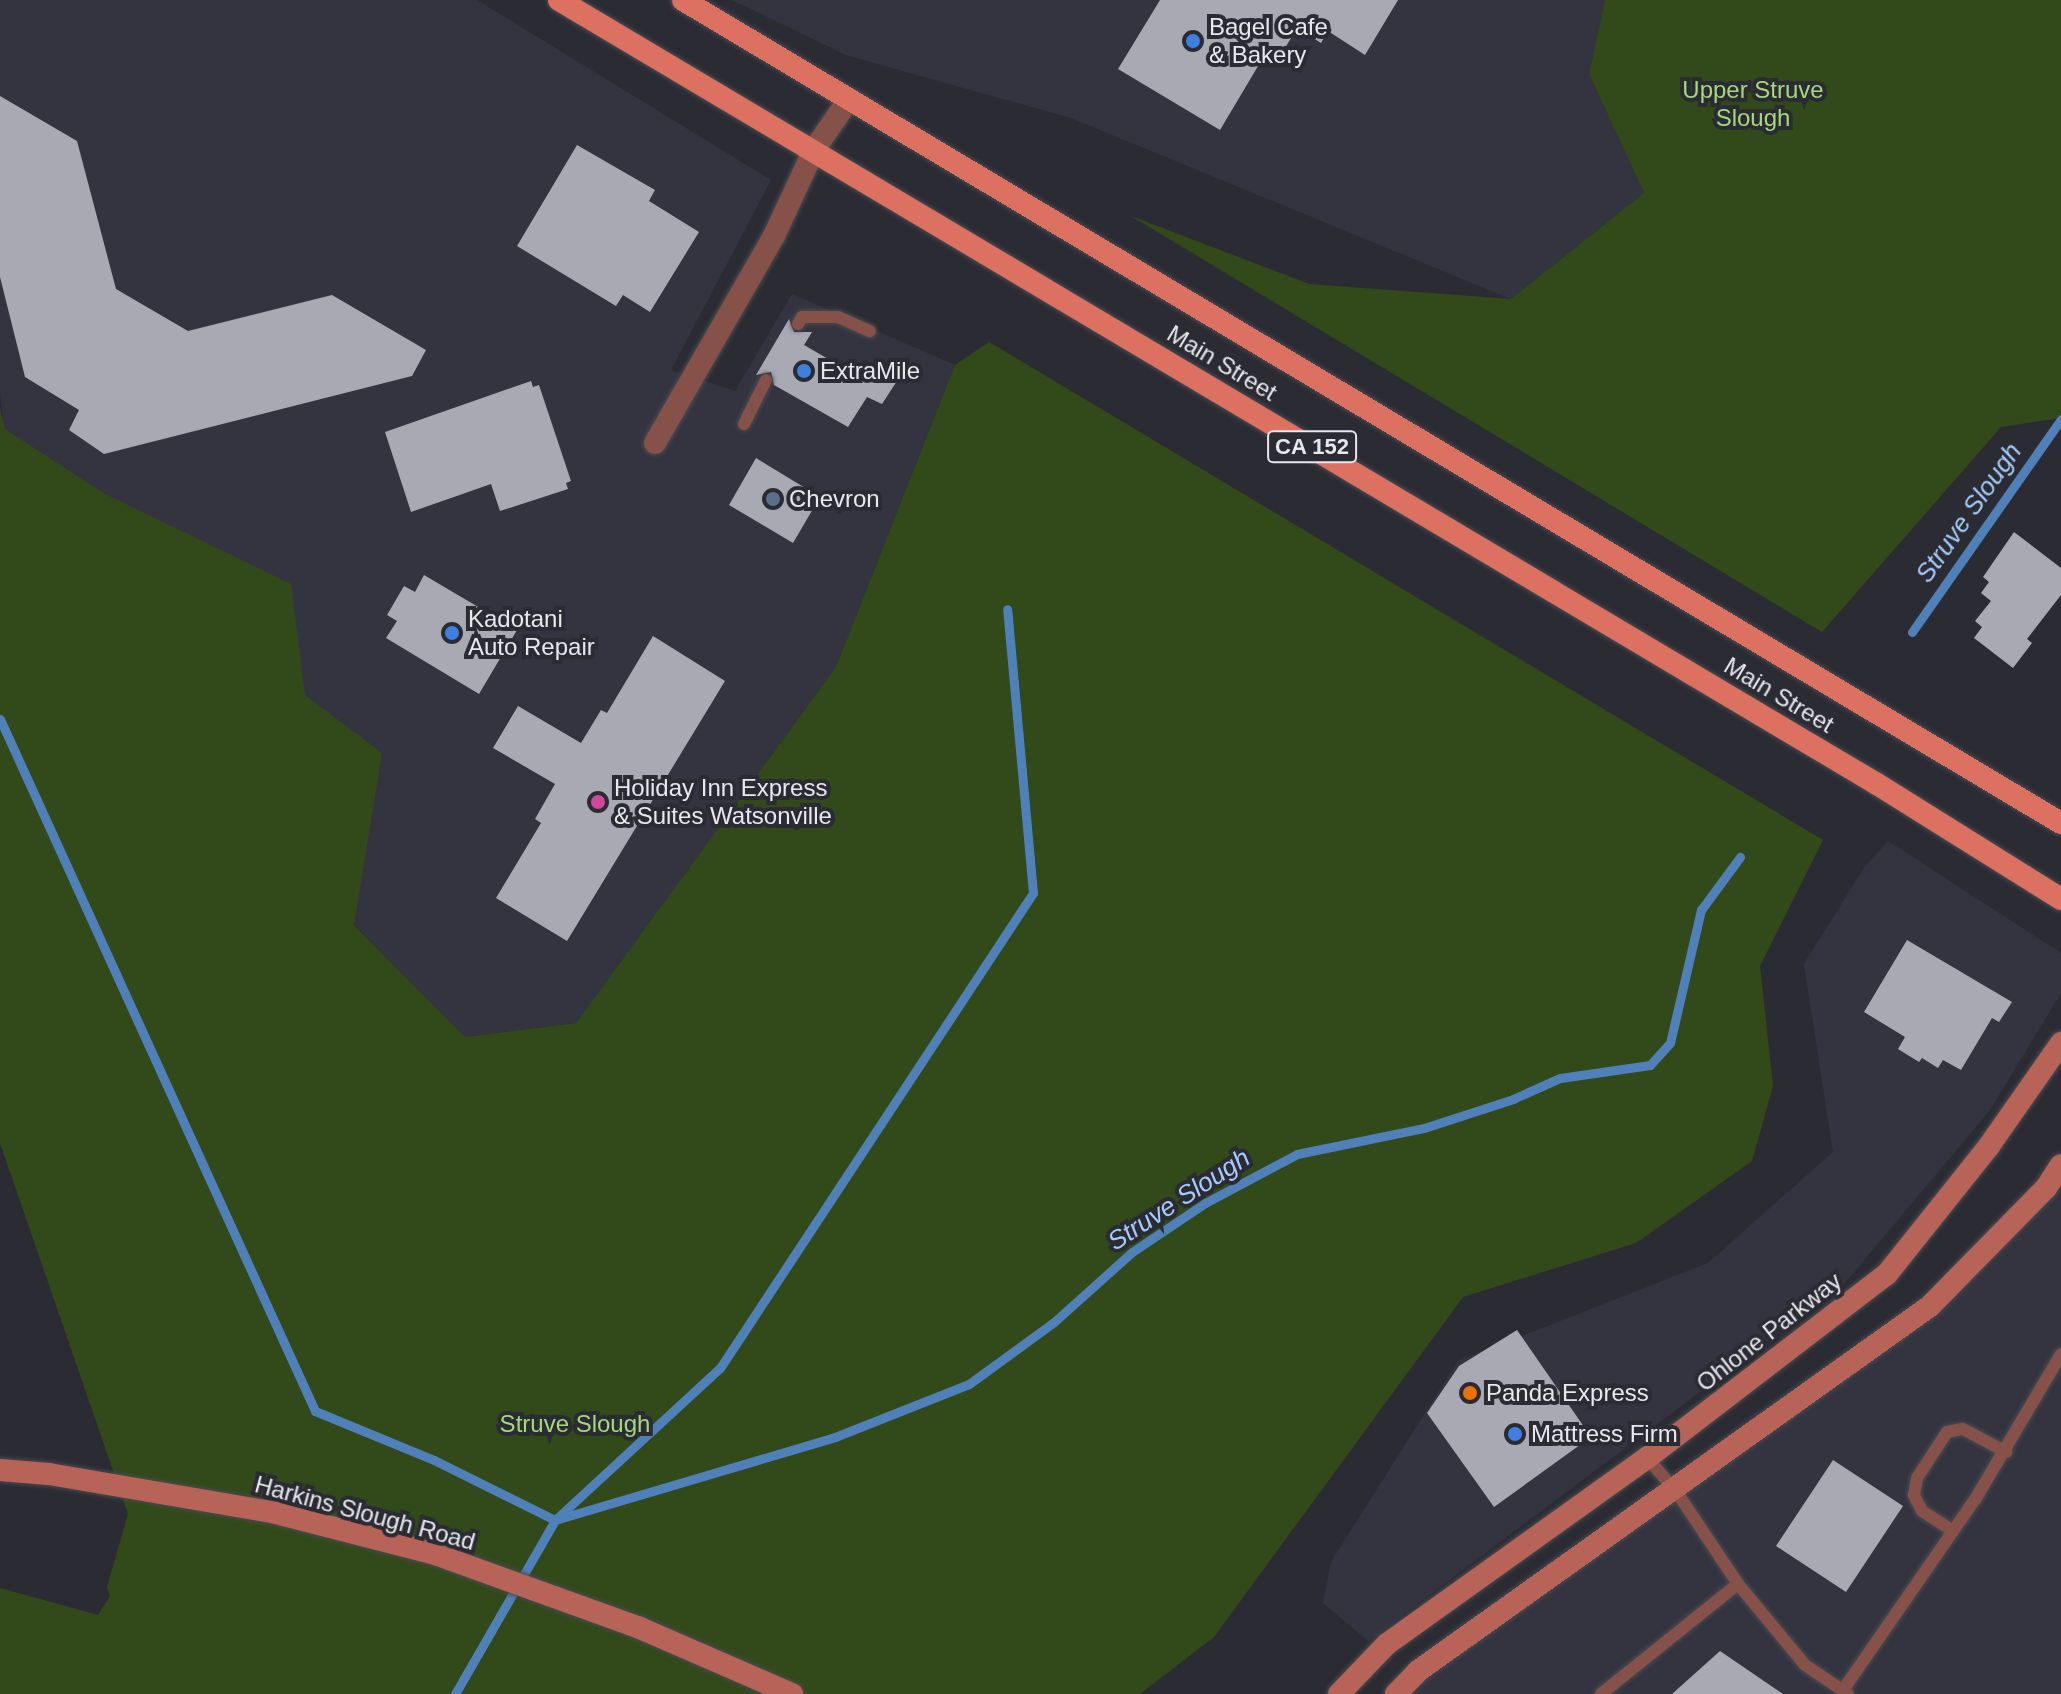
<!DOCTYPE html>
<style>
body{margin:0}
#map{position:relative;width:2061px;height:1694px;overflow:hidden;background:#2b2c33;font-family:Arial,sans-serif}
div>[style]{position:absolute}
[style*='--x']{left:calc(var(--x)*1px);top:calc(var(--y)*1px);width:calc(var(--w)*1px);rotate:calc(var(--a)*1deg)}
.built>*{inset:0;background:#343441}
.green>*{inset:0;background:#324a19}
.stream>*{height:9px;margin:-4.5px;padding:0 4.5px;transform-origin:4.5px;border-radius:4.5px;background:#5080b9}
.building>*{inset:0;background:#a8a9b2}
.roads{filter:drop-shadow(0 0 2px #494a51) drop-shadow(0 0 2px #494a51)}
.service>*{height:12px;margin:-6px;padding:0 6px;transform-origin:6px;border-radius:6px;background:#865149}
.minor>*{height:22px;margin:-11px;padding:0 11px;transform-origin:11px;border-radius:11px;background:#865149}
.secondary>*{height:22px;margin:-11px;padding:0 11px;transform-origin:11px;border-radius:11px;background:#b76357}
.primary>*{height:22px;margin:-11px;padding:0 11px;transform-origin:11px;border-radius:11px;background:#dc7061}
.dots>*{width:22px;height:22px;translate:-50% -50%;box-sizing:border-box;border:4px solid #2b2c33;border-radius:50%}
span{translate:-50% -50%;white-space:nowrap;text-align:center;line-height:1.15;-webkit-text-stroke:8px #2b2c33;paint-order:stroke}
.shield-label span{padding:2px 6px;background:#2b2c33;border:2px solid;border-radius:6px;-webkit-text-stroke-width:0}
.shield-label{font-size:22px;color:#e7e7ec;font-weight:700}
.poi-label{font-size:24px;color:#e7e7ec}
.left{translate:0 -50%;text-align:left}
.park-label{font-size:24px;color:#a6d77a}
.street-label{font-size:24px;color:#e7e7ec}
.water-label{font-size:26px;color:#a4cbfb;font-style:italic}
</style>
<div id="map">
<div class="built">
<i style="clip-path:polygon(0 0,477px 0,771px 180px,671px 370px,735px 391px,792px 294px,955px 365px,836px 667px,576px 1023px,465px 1037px,329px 899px,105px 494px,4px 429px,0 394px)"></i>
<i style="clip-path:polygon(732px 0,1605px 0,1589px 74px,1644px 193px,1511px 299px,1071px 118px,846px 55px)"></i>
<i style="clip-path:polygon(1888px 841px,2061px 953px,2061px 993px,1990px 1110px,1845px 1283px,1368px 1641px,1323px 1603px,1331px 1562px,1458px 1361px,1708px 1263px,1833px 1152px,1804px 964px,1864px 868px)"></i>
<i style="clip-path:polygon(2061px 1171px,2061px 1694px,1396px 1694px,1930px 1306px)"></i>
</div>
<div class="green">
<i style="clip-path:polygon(1605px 0,2061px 0,2061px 418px,2001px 427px,1822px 632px,1131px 216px,1309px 284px,1511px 299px,1644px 193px,1589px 74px)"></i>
<i style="clip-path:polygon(989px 342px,1823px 840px,1760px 966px,1773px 1086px,1752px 1161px,1636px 1243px,1463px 1297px,1214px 1637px,1140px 1694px,0 1694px,0 1588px,98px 1615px,110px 1596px,107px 1587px,128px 1514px,0 1143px,0 408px,5px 429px,105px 494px,291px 584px,305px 695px,382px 753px,354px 925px,465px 1037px,576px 1023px,836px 667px,955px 365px)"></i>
</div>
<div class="stream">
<i style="--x:1912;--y:632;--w:260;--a:-55"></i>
<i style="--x:0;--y:719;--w:760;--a:65.52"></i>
<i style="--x:315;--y:1411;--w:129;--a:22.4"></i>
<i style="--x:434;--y:1460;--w:135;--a:26.4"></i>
<i style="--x:555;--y:1520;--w:224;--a:-42.7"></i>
<i style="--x:720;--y:1368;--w:569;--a:-56.62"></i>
<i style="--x:1033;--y:893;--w:285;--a:-95.2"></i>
<i style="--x:455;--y:1694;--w:201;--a:-60.1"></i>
<i style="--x:555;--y:1520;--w:292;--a:-16.5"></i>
<i style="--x:835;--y:1437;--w:144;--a:-21.6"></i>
<i style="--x:969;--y:1384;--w:105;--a:-36.1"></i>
<i style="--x:1054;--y:1322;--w:105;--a:-41.9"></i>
<i style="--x:1132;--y:1252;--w:88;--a:-33.9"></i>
<i style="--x:1205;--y:1203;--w:104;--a:-28"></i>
<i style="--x:1297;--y:1154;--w:130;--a:-11.6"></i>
<i style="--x:1424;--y:1128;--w:94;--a:-18"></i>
<i style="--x:1513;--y:1099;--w:51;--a:-24.1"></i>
<i style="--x:1560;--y:1078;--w:91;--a:-8.2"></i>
<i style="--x:1650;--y:1065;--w:30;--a:-48"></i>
<i style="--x:1670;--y:1043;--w:137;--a:-76.9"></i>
<i style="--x:1701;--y:910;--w:66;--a:-53.7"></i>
</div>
<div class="building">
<i style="clip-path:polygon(1160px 0,1398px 0,1365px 55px,1328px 31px,1321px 43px,1297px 28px,1282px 53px,1270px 46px,1220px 130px,1118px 69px)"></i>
<i style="clip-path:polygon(0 96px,77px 141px,116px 289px,188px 331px,332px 295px,426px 350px,412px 376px,104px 454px,69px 430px,79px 410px,25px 377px,0 277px)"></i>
<i style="clip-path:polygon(577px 145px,655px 190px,649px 201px,699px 232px,650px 312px,623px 295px,616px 306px,517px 246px)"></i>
<i style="clip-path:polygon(789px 319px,794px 332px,812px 332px,804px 345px,861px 378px,872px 367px,897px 381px,882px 404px,867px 397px,848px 427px,774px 385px,771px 372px,756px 375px)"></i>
<i style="clip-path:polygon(531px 381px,533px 387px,539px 385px,571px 481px,566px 483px,568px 489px,500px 511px,491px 484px,411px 512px,385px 432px)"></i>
<i style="clip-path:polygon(756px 458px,820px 497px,793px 543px,729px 505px)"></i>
<i style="clip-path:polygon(2014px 532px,2061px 568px,2061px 595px,2027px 639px,2032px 643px,2013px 668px,1974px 638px,1982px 627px,1975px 621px,1991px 601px,1981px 593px,1989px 582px,1983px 577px)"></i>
<i style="clip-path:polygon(424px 575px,517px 630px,479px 694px,386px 638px,397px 621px,387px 615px,404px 586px,415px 592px)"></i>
<i style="clip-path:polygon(653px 636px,725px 681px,567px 941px,496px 898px,541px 823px,535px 819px,555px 784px,493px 748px,518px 706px,581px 743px,601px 710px,607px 713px)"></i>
<i style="clip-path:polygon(1907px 940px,2012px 1002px,1999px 1022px,1992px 1018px,1961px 1070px,1943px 1060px,1938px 1068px,1922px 1058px,1919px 1062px,1898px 1049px,1905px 1037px,1864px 1012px)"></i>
<i style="clip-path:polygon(1517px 1330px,1591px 1437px,1494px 1507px,1427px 1413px,1459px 1366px)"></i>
<i style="clip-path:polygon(1833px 1460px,1903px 1506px,1846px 1592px,1776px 1546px)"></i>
<i style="clip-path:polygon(1720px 1651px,1783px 1694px,1672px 1694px)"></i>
</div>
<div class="roads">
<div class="service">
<i style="--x:798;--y:324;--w:8;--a:-60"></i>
<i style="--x:802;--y:317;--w:36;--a:0"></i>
<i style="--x:838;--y:317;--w:35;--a:24"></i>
<i style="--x:744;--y:424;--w:49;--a:-63.4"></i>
<i style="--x:1647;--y:1458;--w:44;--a:48.7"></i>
<i style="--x:1676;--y:1491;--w:112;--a:56.3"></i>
<i style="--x:1738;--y:1584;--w:105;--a:50.4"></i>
<i style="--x:1805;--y:1665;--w:52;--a:34"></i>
<i style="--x:1953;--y:1531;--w:37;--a:-147"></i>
<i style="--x:1922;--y:1511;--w:18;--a:-117"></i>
<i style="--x:1914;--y:1495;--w:17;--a:-80"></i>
<i style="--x:1917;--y:1478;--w:55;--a:-56.9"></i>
<i style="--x:1947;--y:1432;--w:16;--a:-11"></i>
<i style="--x:1963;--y:1429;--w:49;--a:28.1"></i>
<i style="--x:1843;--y:1690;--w:234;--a:-55.3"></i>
<i style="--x:1976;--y:1498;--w:167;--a:-59.4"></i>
<i style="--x:1601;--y:1694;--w:176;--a:-38.8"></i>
</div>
<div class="minor">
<i style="--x:655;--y:443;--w:239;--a:-60.1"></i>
<i style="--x:774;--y:236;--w:95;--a:-65.1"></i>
<i style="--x:814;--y:150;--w:62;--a:-55.5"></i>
</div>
<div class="secondary">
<i style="--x:0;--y:1470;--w:49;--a:4.7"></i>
<i style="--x:49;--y:1474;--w:230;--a:9.7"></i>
<i style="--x:276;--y:1513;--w:161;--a:14.4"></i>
<i style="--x:432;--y:1553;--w:221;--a:19.8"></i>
<i style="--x:640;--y:1628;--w:166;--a:23.5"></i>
<i style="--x:1339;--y:1694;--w:69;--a:-46.2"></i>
<i style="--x:1387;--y:1644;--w:320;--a:-35.6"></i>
<i style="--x:1647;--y:1458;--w:302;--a:-37.5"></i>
<i style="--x:1887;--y:1274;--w:164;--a:-51.4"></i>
<i style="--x:1989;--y:1146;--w:126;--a:-55"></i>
<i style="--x:1396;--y:1694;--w:32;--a:-46"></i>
<i style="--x:1418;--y:1671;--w:629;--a:-35.48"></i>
<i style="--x:1930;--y:1306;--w:165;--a:-45.5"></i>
<i style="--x:2046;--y:1188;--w:27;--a:-57"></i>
</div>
<div class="primary">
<i style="--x:559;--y:0;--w:1534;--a:30.75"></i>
<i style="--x:1877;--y:784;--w:217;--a:32"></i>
<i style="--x:683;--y:0;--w:1605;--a:30.85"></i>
</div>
</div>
<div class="dots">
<i style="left:1193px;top:41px;background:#3f7fe0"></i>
<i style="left:804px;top:371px;background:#3f7fe0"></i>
<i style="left:773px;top:499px;background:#5c6f8a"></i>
<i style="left:452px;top:633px;background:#3f7fe0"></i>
<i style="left:598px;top:802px;background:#d1479c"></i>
<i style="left:1470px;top:1393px;background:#e8710a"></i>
<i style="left:1515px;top:1434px;background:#3f7fe0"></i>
</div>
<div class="shield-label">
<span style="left:1312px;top:447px">CA 152</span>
</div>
<div class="poi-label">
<span class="left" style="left:1209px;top:41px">Bagel Cafe<br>&amp; Bakery</span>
<span class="left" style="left:820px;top:371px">ExtraMile</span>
<span class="left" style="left:789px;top:499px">Chevron</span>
<span class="left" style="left:468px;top:633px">Kadotani<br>Auto Repair</span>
<span class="left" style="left:614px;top:802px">Holiday Inn Express<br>&amp; Suites Watsonville</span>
<span class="left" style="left:1486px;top:1393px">Panda Express</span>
<span class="left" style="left:1531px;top:1434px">Mattress Firm</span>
</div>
<div class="park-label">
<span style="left:1753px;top:104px">Upper Struve<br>Slough</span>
<span style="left:575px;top:1424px">Struve Slough</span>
</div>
<div class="street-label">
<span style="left:1222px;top:363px;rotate:31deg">Main Street</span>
<span style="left:1779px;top:695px;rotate:31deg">Main Street</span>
<span style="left:1769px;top:1332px;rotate:-38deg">Ohlone Parkway</span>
<span style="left:365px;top:1513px;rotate:15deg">Harkins Slough Road</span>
</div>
<div class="water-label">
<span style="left:1969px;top:513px;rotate:-55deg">Struve Slough</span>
<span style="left:1179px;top:1200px;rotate:-33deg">Struve Slough</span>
</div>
</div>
